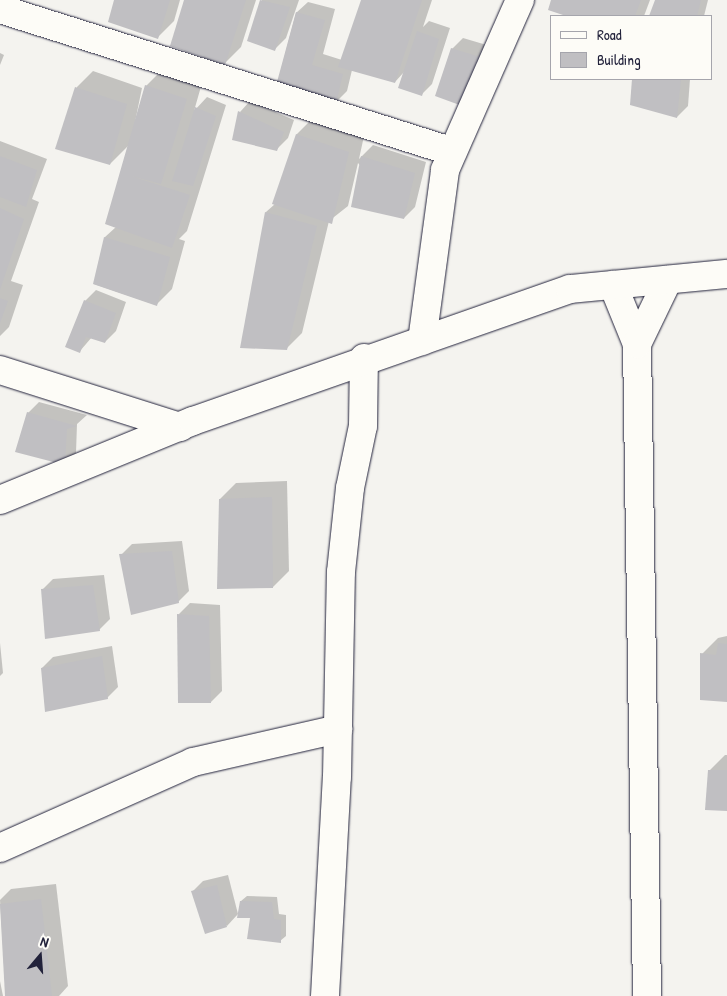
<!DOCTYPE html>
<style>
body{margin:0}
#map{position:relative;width:727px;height:996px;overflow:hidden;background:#f4f3ef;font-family:"Patrick Hand",sans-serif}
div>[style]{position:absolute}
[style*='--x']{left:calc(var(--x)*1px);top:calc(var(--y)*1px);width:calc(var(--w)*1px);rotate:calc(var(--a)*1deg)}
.shadow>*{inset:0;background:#0003}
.building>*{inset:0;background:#c0bfc2}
.roads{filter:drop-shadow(0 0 1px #22223b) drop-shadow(0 0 1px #22223b)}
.minor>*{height:28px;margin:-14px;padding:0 14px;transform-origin:14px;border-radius:14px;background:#fdfcf7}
.tertiary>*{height:28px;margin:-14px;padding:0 14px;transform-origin:14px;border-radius:14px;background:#fdfcf7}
span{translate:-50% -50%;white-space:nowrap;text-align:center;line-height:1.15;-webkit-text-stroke:5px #fdfcf7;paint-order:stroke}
.legend{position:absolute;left:550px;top:15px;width:162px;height:65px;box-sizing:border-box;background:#fdfcf7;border:1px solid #a5a5ac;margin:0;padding:6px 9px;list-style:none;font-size:15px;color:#22223b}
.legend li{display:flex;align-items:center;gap:10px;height:25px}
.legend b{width:25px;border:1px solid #a5a5ac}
.north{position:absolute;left:15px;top:931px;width:50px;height:50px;-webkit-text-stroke:4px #fdfcf7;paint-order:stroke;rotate:18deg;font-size:14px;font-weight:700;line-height:20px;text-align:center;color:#22223b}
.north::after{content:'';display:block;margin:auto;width:18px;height:22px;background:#22223b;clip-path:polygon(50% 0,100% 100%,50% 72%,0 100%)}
</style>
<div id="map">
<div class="shadow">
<i style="clip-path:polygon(116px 0,180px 0,174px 21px,158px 37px)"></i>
<i style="clip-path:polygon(185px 0,256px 0,241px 47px,225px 63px)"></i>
<i style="clip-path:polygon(262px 0,299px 0,286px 38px,275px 49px,249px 40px)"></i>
<i style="clip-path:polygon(362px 0,432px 0,423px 27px,429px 21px,450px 28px,432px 84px,421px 95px,404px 72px,395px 82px,352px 70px,347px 91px,336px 102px,278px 81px,296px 13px,308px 2px,335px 9px,323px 54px,342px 60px)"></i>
<i style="clip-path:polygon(552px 0,650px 0,644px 16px,570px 16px,549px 9px)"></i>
<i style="clip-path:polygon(657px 0,708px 0,704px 16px,650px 16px)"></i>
<i style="clip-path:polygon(463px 38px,490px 46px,475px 94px,452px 49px)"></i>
<i style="clip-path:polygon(0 53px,4px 55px,0 65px)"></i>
<i style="clip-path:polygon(162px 70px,202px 83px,194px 111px,207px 97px,226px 105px,187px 231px,179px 239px,185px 241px,172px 289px,156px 305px,94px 284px,105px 237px,116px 227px,129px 145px,110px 164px,57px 148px,77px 87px,93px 71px,142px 88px,135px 122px,146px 86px)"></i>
<i style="clip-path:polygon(633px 79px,690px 79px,688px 106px,677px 117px,631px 104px)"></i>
<i style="clip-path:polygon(250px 101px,294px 120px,288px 138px,277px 149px,240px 112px)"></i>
<i style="clip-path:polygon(313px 118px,364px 136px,359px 159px,373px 145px,426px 162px,415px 207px,404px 218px,358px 163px,348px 206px,329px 221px,302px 333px,286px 349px,266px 212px,275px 204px,297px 134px)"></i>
<i style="clip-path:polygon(0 141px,47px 159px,32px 199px,39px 202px,11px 281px,23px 285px,9px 327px,0 336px)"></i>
<i style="clip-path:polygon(96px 290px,126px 302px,116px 331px,105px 342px,92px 337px,80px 351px,85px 301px)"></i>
<i style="clip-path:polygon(39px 402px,87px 415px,77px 424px,76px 453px,65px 464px,28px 413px)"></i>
<i style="clip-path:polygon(287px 481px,289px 571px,273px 587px,220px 499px,236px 483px)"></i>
<i style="clip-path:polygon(182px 541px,189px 591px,178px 602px,121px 555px,132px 544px)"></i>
<i style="clip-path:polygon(104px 575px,110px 619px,99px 630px,42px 590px,53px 579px)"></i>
<i style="clip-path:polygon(190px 603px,220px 605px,222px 691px,211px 702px,179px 614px)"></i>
<i style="clip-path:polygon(727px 636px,727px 701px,702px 654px,718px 638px)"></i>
<i style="clip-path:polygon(0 643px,3px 673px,0 676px)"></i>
<i style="clip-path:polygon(112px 646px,118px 687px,107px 698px,42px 668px,53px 657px)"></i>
<i style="clip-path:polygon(725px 755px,727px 755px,727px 810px,709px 771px)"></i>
<i style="clip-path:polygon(228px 875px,238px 914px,227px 926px,192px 892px,203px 881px)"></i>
<i style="clip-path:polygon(56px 884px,68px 986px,59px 996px,6px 996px,0 900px,11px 889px)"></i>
<i style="clip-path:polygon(247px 896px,277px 897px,279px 914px,286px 915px,286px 936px,280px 941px,252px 917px,241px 901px)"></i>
<i style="clip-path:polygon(0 981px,3px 996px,0 996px)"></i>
</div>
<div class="building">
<i style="clip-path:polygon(114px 0,170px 0,158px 39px,108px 22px)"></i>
<i style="clip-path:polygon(184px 0,246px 0,225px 65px,170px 46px)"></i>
<i style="clip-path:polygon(260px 0,290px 7px,275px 51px,247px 41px)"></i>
<i style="clip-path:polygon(361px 0,422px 0,395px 83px,338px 67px)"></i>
<i style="clip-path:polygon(551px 0,641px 0,635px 16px,566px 16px,548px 10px)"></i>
<i style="clip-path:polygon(655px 0,701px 0,697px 16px,649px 16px)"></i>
<i style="clip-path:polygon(296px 12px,325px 20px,312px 65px,343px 74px,336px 103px,277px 82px)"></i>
<i style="clip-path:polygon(417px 31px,439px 39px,422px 96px,398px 88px)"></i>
<i style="clip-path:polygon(451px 48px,480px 57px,465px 107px,435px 96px)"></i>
<i style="clip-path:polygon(632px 79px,681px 79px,677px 118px,630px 105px)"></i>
<i style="clip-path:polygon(145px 85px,187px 99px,161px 184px,131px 176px,190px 195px,172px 248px,105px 224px)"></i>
<i style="clip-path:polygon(75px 87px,127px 104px,110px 165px,55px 149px)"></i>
<i style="clip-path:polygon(195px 107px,216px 116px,193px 186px,172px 181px)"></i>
<i style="clip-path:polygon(238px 111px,284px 132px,277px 151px,232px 140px)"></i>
<i style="clip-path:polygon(296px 134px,349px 152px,332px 224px,272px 204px)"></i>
<i style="clip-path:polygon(0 156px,37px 170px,26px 207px,0 197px)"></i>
<i style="clip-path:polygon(361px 156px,415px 173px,404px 219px,351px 207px)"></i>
<i style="clip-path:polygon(0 208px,24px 219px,0 290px)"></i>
<i style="clip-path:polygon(265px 212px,317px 226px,287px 350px,240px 348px)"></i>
<i style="clip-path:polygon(104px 237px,170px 257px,157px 306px,93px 284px)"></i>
<i style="clip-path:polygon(0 298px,8px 301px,0 323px)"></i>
<i style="clip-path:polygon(84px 300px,116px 313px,105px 343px,86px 337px,80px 353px,65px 347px)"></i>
<i style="clip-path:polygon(27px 412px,77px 426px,67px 429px,65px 465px,15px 452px)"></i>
<i style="clip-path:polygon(272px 497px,273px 588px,217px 589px,219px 499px)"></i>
<i style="clip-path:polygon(172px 551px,179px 603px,131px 615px,119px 554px)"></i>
<i style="clip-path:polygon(93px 585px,100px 631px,45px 639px,41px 589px)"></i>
<i style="clip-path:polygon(177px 614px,209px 616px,211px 703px,178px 703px)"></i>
<i style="clip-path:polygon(718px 643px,727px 644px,727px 702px,700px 700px,700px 653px,716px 655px)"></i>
<i style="clip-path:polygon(102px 656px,108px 699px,45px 712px,41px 668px)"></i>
<i style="clip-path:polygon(708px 770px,727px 770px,727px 811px,705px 810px)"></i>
<i style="clip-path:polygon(217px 885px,227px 927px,205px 934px,191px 891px)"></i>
<i style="clip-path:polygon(41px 899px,52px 996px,5px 996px,0 904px)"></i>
<i style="clip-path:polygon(240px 901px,272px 902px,274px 919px,281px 920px,281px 943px,247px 939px,250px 918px,237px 918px)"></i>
</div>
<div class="roads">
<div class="minor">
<i style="--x:0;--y:9;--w:473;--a:17.5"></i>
<i style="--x:613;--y:285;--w:64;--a:67.9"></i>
<i style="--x:637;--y:344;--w:652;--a:89.12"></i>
<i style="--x:422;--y:341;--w:173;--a:-82.3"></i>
<i style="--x:445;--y:170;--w:186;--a:-66.2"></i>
<i style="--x:637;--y:344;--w:71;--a:-64.2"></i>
<i style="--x:0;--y:370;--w:189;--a:17.6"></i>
<i style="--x:0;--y:848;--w:211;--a:-24"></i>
<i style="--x:193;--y:762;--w:149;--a:-12.8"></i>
<i style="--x:325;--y:996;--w:219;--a:-86.9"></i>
<i style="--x:337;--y:777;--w:205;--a:-88.9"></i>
<i style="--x:341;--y:572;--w:84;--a:-83.9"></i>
<i style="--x:350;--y:488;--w:63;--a:-78.2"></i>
<i style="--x:363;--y:426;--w:68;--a:-89.2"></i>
</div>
<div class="tertiary">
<i style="--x:0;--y:500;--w:209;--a:-22.3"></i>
<i style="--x:193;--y:421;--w:399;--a:-19.3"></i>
<i style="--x:570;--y:289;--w:158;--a:-5.5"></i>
</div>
</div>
<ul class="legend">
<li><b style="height:6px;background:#fdfcf7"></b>Road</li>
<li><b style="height:14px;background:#c0bfc2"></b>Building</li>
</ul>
<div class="north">N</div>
</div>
